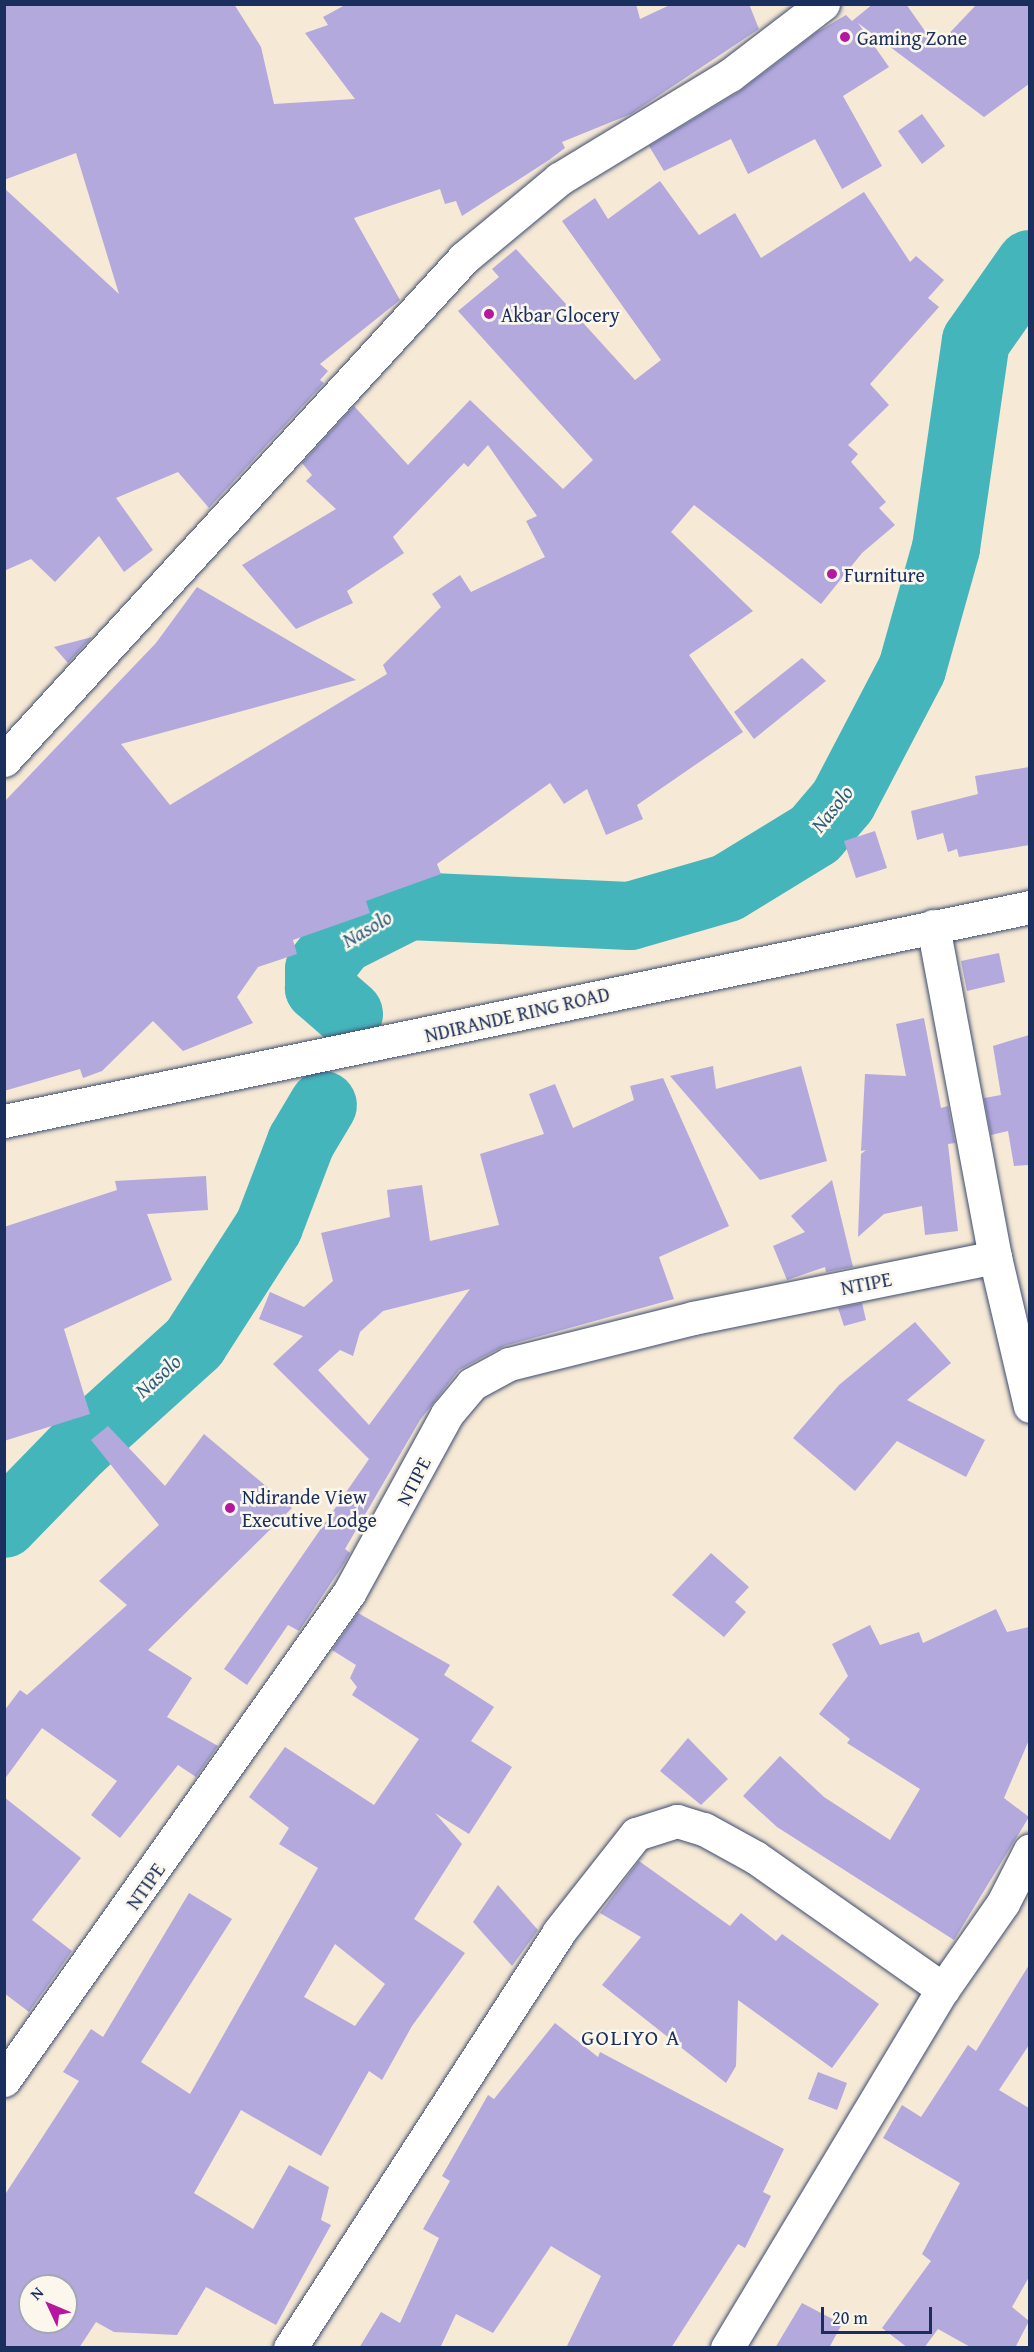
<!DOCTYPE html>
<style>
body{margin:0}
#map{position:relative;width:1034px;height:2352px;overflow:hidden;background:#f6e9d5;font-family:"Gentium Book Plus",serif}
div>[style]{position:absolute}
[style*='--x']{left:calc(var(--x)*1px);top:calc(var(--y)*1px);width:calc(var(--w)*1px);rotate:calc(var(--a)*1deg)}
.stream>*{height:10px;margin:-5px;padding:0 5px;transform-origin:5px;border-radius:5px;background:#45b5bc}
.river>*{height:68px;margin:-34px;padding:0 34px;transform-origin:34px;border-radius:34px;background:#45b5bc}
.building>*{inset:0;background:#b3a9dd}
.roads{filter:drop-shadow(0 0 2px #3c4b70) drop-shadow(0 0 2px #3c4b70)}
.street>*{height:33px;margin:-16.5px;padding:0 16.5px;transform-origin:16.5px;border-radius:16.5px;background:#fff}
.secondary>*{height:33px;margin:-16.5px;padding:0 16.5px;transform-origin:16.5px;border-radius:16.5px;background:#fff}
.dots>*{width:16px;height:16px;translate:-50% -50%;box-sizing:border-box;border:3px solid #fbf7ec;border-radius:50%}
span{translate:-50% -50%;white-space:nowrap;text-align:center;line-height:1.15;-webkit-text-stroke:5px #fbf7ec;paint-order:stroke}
.poi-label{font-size:20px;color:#1b2f5e}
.left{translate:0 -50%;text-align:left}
.street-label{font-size:20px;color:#1b2f5e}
.water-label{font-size:21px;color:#2a5e7f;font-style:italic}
.quarter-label{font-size:22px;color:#1b2f5e;letter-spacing:1.5px}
.frame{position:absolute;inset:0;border:6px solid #1b2f5e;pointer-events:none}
.north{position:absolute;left:18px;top:2274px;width:60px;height:60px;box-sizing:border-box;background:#fbf7ec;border:2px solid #a1a7b3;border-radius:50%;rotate:314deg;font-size:16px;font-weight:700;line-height:24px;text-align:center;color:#1b2f5e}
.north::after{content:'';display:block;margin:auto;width:21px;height:27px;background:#b5179e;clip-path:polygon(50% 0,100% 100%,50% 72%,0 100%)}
.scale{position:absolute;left:821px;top:2307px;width:111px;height:27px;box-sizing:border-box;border:3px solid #1b2f5e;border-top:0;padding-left:8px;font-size:18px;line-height:21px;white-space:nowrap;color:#1b2f5e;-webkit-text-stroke:4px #fbf7ec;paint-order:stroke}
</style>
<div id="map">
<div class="stream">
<i style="--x:323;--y:1105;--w:11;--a:-85"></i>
</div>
<div class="river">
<i style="--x:349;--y:1014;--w:40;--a:-139"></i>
<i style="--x:319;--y:988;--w:19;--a:-90"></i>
<i style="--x:319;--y:969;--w:37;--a:-52"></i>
<i style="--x:342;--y:940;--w:75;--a:-26.9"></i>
<i style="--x:409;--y:906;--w:221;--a:2.6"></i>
<i style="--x:630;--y:916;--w:101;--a:-16.1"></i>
<i style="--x:727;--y:888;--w:103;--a:-31.5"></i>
<i style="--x:815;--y:834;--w:43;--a:-49.7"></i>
<i style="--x:843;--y:801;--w:149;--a:-62.4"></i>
<i style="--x:912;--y:669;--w:126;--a:-74.3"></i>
<i style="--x:946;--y:548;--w:209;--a:-81.8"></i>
<i style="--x:976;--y:341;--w:94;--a:-55"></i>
<i style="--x:4;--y:1524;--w:107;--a:-45.8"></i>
<i style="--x:79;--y:1447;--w:155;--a:-42.1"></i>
<i style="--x:194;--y:1343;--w:139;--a:-57.3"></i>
<i style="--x:269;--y:1226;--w:90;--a:-69.1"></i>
<i style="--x:301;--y:1142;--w:43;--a:-59.3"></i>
</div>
<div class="building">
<i style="clip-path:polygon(4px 4px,234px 4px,261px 47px,274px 104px,355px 99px,305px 33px,328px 25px,323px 17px,347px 4px,636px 4px,640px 19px,672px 4px,749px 4px,759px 29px,631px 114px,562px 142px,565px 148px,549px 160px,462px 216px,456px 201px,445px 204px,440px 189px,354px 218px,400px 300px,320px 364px,328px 371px,320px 380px,324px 383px,209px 508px,178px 472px,116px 498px,153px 550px,124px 572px,99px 536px,55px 582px,31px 559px,4px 571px,4px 188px,119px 294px,76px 153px,4px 180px)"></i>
<i style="clip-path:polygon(873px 4px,906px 4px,932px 41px,940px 43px,977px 4px,1029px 4px,1029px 84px,984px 117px,858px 23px,889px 67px,843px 96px,882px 166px,842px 189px,815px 139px,748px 174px,731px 139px,664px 171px,649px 146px,740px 91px,817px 32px,846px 15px,852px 21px)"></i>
<i style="clip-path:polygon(922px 114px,945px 146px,922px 164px,898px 131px)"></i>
<i style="clip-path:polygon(660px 181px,699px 235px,735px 213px,761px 258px,864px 192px,910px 262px,916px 256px,944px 280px,928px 298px,939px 307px,870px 384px,889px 405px,848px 445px,858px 454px,851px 462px,886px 502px,879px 508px,895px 525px,862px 553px,821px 604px,694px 505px,671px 532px,753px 611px,689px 655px,743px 732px,637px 805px,643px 819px,606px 835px,587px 789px,564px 804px,550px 783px,437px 864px,441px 874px,366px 901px,370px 913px,293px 940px,297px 954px,258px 967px,237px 997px,253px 1023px,183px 1051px,153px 1021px,102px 1071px,83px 1078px,80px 1069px,4px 1091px,4px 802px,156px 643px,197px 587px,356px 680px,121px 744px,170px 805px,387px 674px,383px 665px,441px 607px,432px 594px,460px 575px,471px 592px,545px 557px,526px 521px,537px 516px,488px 445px,468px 467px,464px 463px,393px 537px,404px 553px,347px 591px,353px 603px,296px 629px,242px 565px,336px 509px,306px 481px,312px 475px,302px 463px,354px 406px,408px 465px,470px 400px,563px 489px,593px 460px,458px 311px,499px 277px,492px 269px,516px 249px,635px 380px,661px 360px,562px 221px,595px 198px,608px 219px)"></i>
<i style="clip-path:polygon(92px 637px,68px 663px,54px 647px)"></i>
<i style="clip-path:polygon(802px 658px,826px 681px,754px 739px,734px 712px)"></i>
<i style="clip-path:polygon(1029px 767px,1029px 845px,959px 857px,957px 849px,948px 852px,943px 833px,917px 840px,911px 811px,978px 794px,975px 776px)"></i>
<i style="clip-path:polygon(875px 831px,887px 868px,856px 878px,844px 841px)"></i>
<i style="clip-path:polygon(999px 953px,1005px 982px,967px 991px,961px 961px)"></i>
<i style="clip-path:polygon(924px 1018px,941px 1108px,948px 1106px,955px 1143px,948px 1144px,958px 1231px,925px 1235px,922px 1206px,884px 1214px,858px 1237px,861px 1154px,866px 1150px,861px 1151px,865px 1074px,906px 1076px,896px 1024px)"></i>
<i style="clip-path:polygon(1029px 1035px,1029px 1165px,1014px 1166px,1008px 1131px,991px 1135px,984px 1098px,1001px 1095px,993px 1046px)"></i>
<i style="clip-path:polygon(713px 1066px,716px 1089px,801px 1066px,827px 1161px,760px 1180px,670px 1076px)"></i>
<i style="clip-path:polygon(evenodd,663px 1078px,729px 1226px,659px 1257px,674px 1299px,504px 1346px,459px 1370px,420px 1420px,345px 1549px,350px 1553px,343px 1565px,299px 1631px,288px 1625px,247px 1685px,224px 1669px,369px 1459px,273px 1364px,303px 1336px,259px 1319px,270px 1292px,304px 1307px,333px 1281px,321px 1233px,390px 1217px,387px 1190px,422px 1185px,430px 1241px,499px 1225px,480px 1154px,544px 1134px,529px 1094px,555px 1084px,573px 1128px,634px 1100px,630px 1086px,663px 1078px,470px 1289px,369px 1425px,318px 1370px,340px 1350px,353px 1356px,360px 1332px,383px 1311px,470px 1289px)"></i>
<i style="clip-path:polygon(206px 1176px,208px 1210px,147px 1214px,172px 1280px,64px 1329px,90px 1414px,4px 1441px,4px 1227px,117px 1190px,115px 1181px)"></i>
<i style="clip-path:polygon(832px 1180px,853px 1267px,826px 1272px,825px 1267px,787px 1280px,773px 1246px,805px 1232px,791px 1216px)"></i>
<i style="clip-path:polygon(862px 1303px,866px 1320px,844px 1326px,838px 1308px)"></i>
<i style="clip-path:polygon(915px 1322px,951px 1363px,907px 1400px,985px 1440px,966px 1477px,897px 1441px,855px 1491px,793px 1438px,839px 1385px)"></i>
<i style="clip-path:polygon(108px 1426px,165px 1486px,204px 1434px,292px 1508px,148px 1650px,192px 1678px,167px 1717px,218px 1746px,196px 1777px,178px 1765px,120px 1838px,91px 1815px,117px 1781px,42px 1728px,4px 1780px,4px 1711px,20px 1690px,27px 1695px,127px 1605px,99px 1581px,159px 1525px,91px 1440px)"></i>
<i style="clip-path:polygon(711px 1553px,749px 1587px,735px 1602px,746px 1612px,724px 1637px,672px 1595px)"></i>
<i style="clip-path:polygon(996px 1609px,1007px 1632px,1029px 1627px,1029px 1740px,1004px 1798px,1029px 1817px,954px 1940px,777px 1827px,743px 1796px,780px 1756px,824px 1797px,890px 1840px,920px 1789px,847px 1743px,850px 1739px,819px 1714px,848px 1676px,832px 1644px,870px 1625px,880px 1645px,919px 1632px,923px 1643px)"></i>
<i style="clip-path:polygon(evenodd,358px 1613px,450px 1665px,444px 1675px,494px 1707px,471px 1741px,512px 1767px,469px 1834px,435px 1813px,462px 1844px,414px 1919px,465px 1953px,412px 2026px,382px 2080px,369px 2071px,321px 2156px,241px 2110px,194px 2193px,253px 2229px,289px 2165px,329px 2187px,321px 2220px,331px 2225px,276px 2325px,206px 2287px,177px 2335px,114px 2332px,96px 2322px,79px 2348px,4px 2348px,4px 2196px,79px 2081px,63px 2072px,91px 2029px,103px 2037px,189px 1893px,232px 1919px,141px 2062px,190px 2094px,318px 1868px,279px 1844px,289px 1828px,249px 1797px,285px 1747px,374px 1805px,419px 1739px,352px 1695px,357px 1687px,350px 1678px,356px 1665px,332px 1650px,358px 1613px,335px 1944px,385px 1984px,355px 2026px,304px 1997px,335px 1944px,358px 1613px,30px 2286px,66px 2286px,66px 2322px,30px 2322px,30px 2286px)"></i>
<i style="clip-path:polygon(688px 1738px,728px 1779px,701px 1805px,660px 1771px)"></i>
<i style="clip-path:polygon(4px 1797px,81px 1858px,32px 1920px,72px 1951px,29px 2012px,4px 1993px)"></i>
<i style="clip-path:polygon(639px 1861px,730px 1926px,741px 1913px,776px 1941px,782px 1934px,879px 2004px,832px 2068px,738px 2000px,736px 2066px,726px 2083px,602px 1985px,641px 1937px,600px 1913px)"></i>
<i style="clip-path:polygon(498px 1885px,538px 1930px,512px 1966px,473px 1922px)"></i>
<i style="clip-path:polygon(1029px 1965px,1029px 2045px,999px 2090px,1029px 2108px,1029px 2277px,1012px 2307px,1029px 2321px,1015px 2348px,972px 2348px,938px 2329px,924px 2348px,908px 2348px,882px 2328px,931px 2261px,922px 2254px,960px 2183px,883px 2138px,902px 2105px,921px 2117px,968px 2045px,976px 2051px)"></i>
<i style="clip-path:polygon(555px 2023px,598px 2057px,600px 2052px,784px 2149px,763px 2192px,771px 2196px,745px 2248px,738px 2244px,671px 2348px,566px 2348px,601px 2276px,551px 2246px,493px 2333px,456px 2314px,440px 2348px,359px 2348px,381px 2312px,400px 2323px,439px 2238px,423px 2229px,450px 2181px,442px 2176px,488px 2095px,494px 2099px)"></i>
<i style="clip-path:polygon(818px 2072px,847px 2083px,837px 2110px,808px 2099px)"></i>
<i style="clip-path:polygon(802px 2303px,842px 2324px,829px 2348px,775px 2348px)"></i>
</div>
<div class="roads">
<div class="street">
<i style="--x:4;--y:760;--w:681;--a:-47.5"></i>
<i style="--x:464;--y:258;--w:124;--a:-39.7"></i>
<i style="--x:559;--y:179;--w:200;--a:-31.3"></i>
<i style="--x:730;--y:75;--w:117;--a:-37.4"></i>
<i style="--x:933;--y:926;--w:337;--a:79.4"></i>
<i style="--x:995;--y:1257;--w:153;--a:76.8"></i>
<i style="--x:4;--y:2080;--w:597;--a:-54.69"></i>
<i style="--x:349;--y:1593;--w:204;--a:-61.3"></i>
<i style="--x:447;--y:1414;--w:39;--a:-50"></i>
<i style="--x:472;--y:1384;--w:42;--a:-28.4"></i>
<i style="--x:509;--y:1364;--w:190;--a:-14"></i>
<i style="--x:693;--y:1318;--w:308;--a:-11.4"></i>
<i style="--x:290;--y:2348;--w:494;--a:-57.1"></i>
<i style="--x:558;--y:1933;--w:126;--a:-51.8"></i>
<i style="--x:636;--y:1834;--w:43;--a:-17.6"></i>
<i style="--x:677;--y:1821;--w:28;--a:17"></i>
<i style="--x:704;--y:1829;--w:58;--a:28.8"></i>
<i style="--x:755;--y:1857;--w:230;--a:35.1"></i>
<i style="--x:727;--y:2348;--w:419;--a:-59"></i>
<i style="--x:943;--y:1989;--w:105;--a:-55.1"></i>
<i style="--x:1003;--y:1903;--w:59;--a:-63"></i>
</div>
<div class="secondary">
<i style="--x:4;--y:1121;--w:1048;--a:-11.78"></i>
</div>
</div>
<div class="dots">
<i style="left:845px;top:37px;background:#b5179e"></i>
<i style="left:489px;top:314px;background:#b5179e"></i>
<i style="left:832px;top:574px;background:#b5179e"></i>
<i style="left:230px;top:1508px;background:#b5179e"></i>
</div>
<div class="poi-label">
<span class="left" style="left:857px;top:37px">Gaming Zone</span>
<span class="left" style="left:501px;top:314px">Akbar Glocery</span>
<span class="left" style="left:844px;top:574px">Furniture</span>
<span class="left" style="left:242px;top:1508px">Ndirande View<br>Executive Lodge</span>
</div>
<div class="street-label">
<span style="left:517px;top:1014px;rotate:-13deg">NDIRANDE RING ROAD</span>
<span style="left:866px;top:1283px;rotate:-11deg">NTIPE</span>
<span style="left:413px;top:1481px;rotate:-63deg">NTIPE</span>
<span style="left:145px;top:1886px;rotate:-55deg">NTIPE</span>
</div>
<div class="water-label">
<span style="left:832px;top:809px;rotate:-51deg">Nasolo</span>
<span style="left:367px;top:929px;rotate:-30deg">Nasolo</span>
<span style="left:158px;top:1376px;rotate:-42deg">Nasolo</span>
</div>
<div class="quarter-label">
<span style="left:631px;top:2038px">GOLIYO A</span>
</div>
<div class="frame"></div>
<div class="north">N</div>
<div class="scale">20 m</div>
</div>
